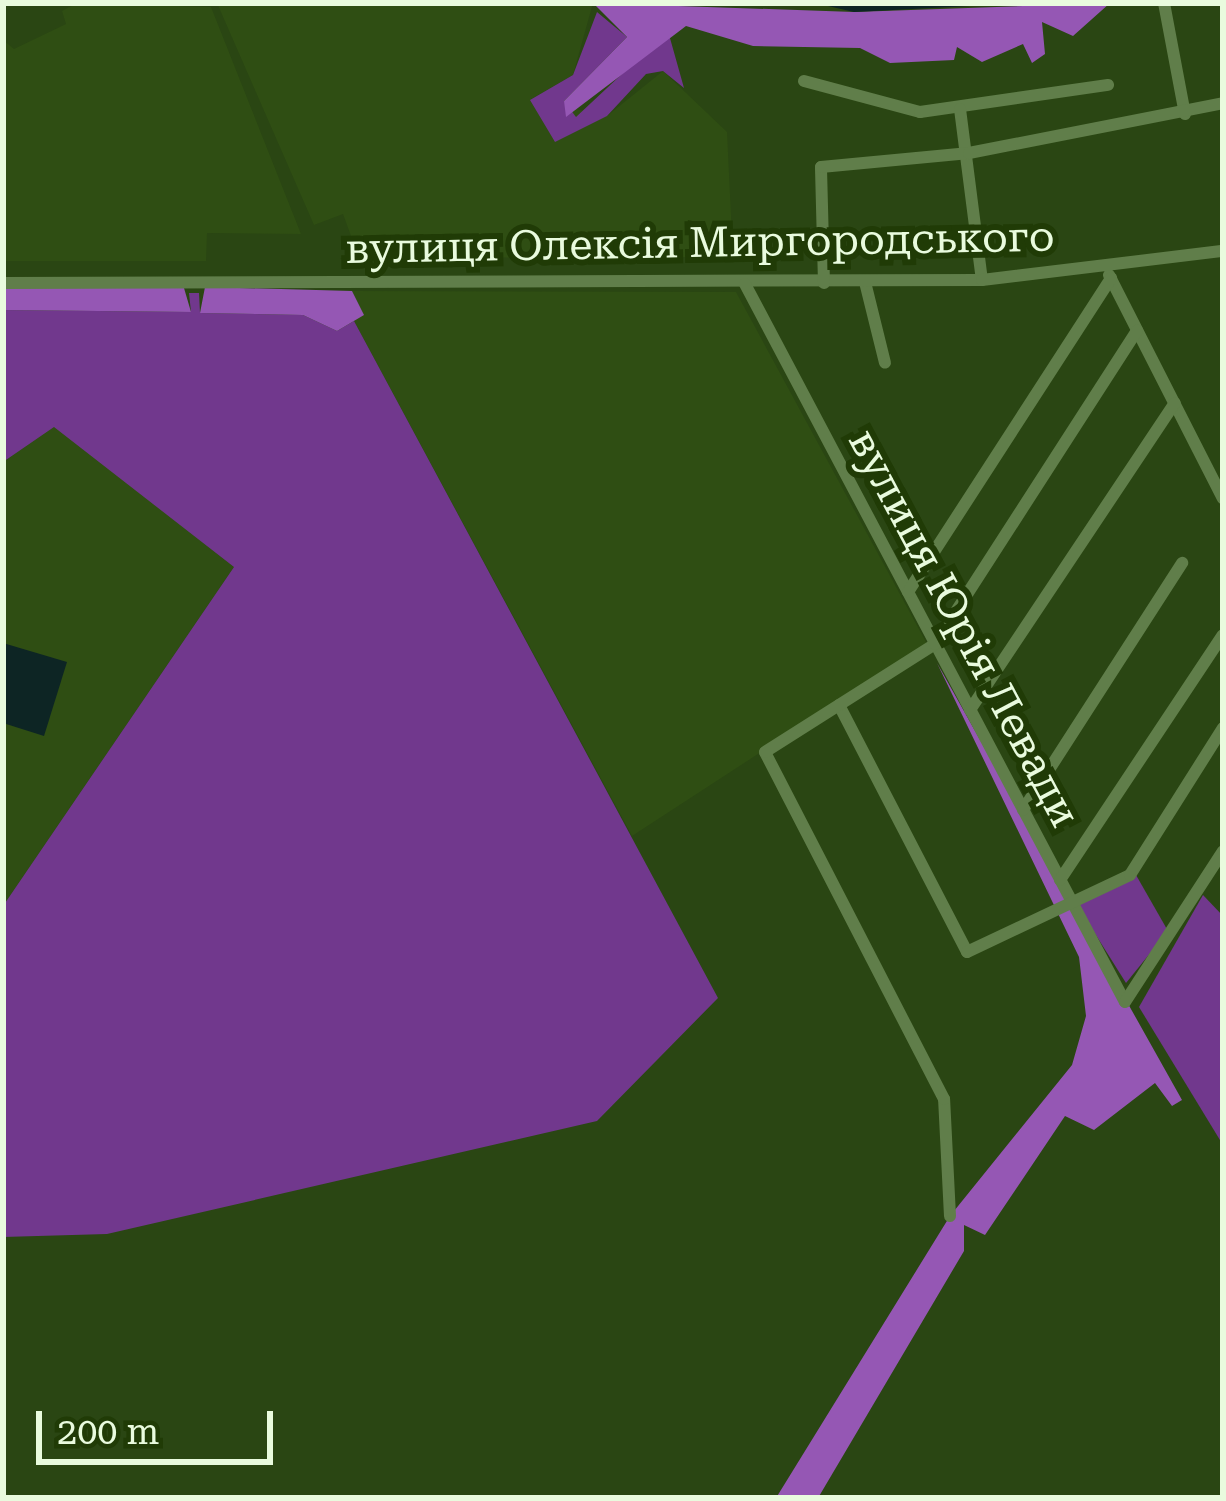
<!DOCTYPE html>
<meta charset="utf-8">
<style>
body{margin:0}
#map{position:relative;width:1226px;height:1501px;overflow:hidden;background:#2a4613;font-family:"Roboto Serif",serif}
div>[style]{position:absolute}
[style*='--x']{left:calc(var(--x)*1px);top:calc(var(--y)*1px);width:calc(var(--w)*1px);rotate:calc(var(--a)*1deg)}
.built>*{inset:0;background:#2f4e13}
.green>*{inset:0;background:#71388d}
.forest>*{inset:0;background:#9557b4}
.water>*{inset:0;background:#0d2524}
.minor>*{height:12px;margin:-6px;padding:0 6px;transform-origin:6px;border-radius:6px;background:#607e4a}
span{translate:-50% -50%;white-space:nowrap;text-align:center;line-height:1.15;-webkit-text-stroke:12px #203b06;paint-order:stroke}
.street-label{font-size:42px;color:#e9fbde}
.frame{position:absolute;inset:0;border:6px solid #e9fbde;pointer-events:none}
.scale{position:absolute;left:36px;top:1411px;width:237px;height:54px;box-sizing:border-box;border:6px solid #e9fbde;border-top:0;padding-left:15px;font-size:36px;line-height:42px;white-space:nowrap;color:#e9fbde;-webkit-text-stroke:9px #203b06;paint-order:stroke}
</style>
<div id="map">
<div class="built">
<i style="clip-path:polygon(77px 3px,211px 7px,301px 234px,207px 233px,206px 261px,3px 261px,3px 40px,14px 49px,66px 24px,62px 11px)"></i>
<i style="clip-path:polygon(217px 3px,593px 3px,573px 75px,531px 99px,607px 116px,663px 71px,727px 132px,733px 257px,359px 258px,343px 214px,314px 225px)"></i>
<i style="clip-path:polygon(352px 291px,736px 292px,927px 644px,632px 836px,354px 321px,363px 314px)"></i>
<i style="clip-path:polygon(55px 426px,234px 567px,3px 906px,3px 462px)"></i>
</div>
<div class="green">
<i style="clip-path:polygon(597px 12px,627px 37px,564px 101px,576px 117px,668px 31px,684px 88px,663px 71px,646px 74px,607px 116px,555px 142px,530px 100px,573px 75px)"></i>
<i style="clip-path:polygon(189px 293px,199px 293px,200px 313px,303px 315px,337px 331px,354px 321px,718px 998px,597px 1121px,107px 1234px,3px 1237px,3px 906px,234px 567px,54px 427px,3px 462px,3px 310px,191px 312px)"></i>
<i style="clip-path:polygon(1136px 875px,1168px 931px,1126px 983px,1077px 905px)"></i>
<i style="clip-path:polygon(1203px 895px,1223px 916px,1223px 1145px,1139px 1007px)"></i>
</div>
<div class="forest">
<i style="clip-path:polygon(593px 3px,854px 12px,1110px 3px,1073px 36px,1042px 22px,1045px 54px,1032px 63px,1023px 44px,982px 62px,957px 47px,954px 60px,890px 63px,860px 48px,753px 46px,686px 26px,566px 117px,564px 101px,627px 37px)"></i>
<i style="clip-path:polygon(205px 287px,352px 291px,364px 315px,337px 331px,303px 315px,200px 313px)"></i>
<i style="clip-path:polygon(3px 288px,184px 288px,191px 312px,3px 310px)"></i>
<i style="clip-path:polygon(937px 663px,1182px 1100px,1172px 1106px,1155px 1083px,1094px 1130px,1065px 1116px,985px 1235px,964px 1225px,964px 1251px,818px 1498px,776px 1498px,950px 1216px,1072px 1065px,1086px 1016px,1079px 957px)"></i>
</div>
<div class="water">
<i style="clip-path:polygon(815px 3px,1028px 3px,854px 12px)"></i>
<i style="clip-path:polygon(3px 643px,67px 662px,44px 736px,3px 723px)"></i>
</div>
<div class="minor">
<i style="--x:1164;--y:3;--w:113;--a:79.3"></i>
<i style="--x:804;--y:81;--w:120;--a:15"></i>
<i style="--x:920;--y:112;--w:190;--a:-8.2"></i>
<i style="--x:960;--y:109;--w:172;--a:82.7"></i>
<i style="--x:1109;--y:275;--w:251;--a:63"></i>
<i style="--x:865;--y:282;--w:83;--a:76.1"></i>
<i style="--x:3;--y:283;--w:979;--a:-0.18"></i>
<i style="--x:982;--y:280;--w:243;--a:-6.9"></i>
<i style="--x:824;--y:283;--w:116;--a:-91.5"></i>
<i style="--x:821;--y:167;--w:149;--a:-5.4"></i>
<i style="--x:969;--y:153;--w:259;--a:-11.1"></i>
<i style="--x:745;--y:284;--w:812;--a:62.11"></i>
<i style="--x:1125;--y:1002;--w:180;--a:-57"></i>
<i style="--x:908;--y:592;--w:374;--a:-57.1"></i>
<i style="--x:839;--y:705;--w:278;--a:62.6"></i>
<i style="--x:967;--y:952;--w:180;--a:-25.3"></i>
<i style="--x:1130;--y:875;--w:174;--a:-57.7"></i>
<i style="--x:970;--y:710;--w:369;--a:-56.3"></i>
<i style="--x:1023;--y:810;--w:294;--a:-57.2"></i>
<i style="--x:1060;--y:880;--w:294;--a:-56.4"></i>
<i style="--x:950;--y:1216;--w:117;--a:-92.9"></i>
<i style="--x:944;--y:1099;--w:390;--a:-117.3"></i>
<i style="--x:765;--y:752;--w:201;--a:-32.4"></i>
<i style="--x:935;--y:644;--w:373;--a:-57.2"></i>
</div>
<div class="street-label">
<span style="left:700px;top:243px;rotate:-1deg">вулиця Олексія Миргородського</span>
<span style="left:964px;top:628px;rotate:62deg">вулиця Юрія Левади</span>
</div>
<div class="frame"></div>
<div class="scale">200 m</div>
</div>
